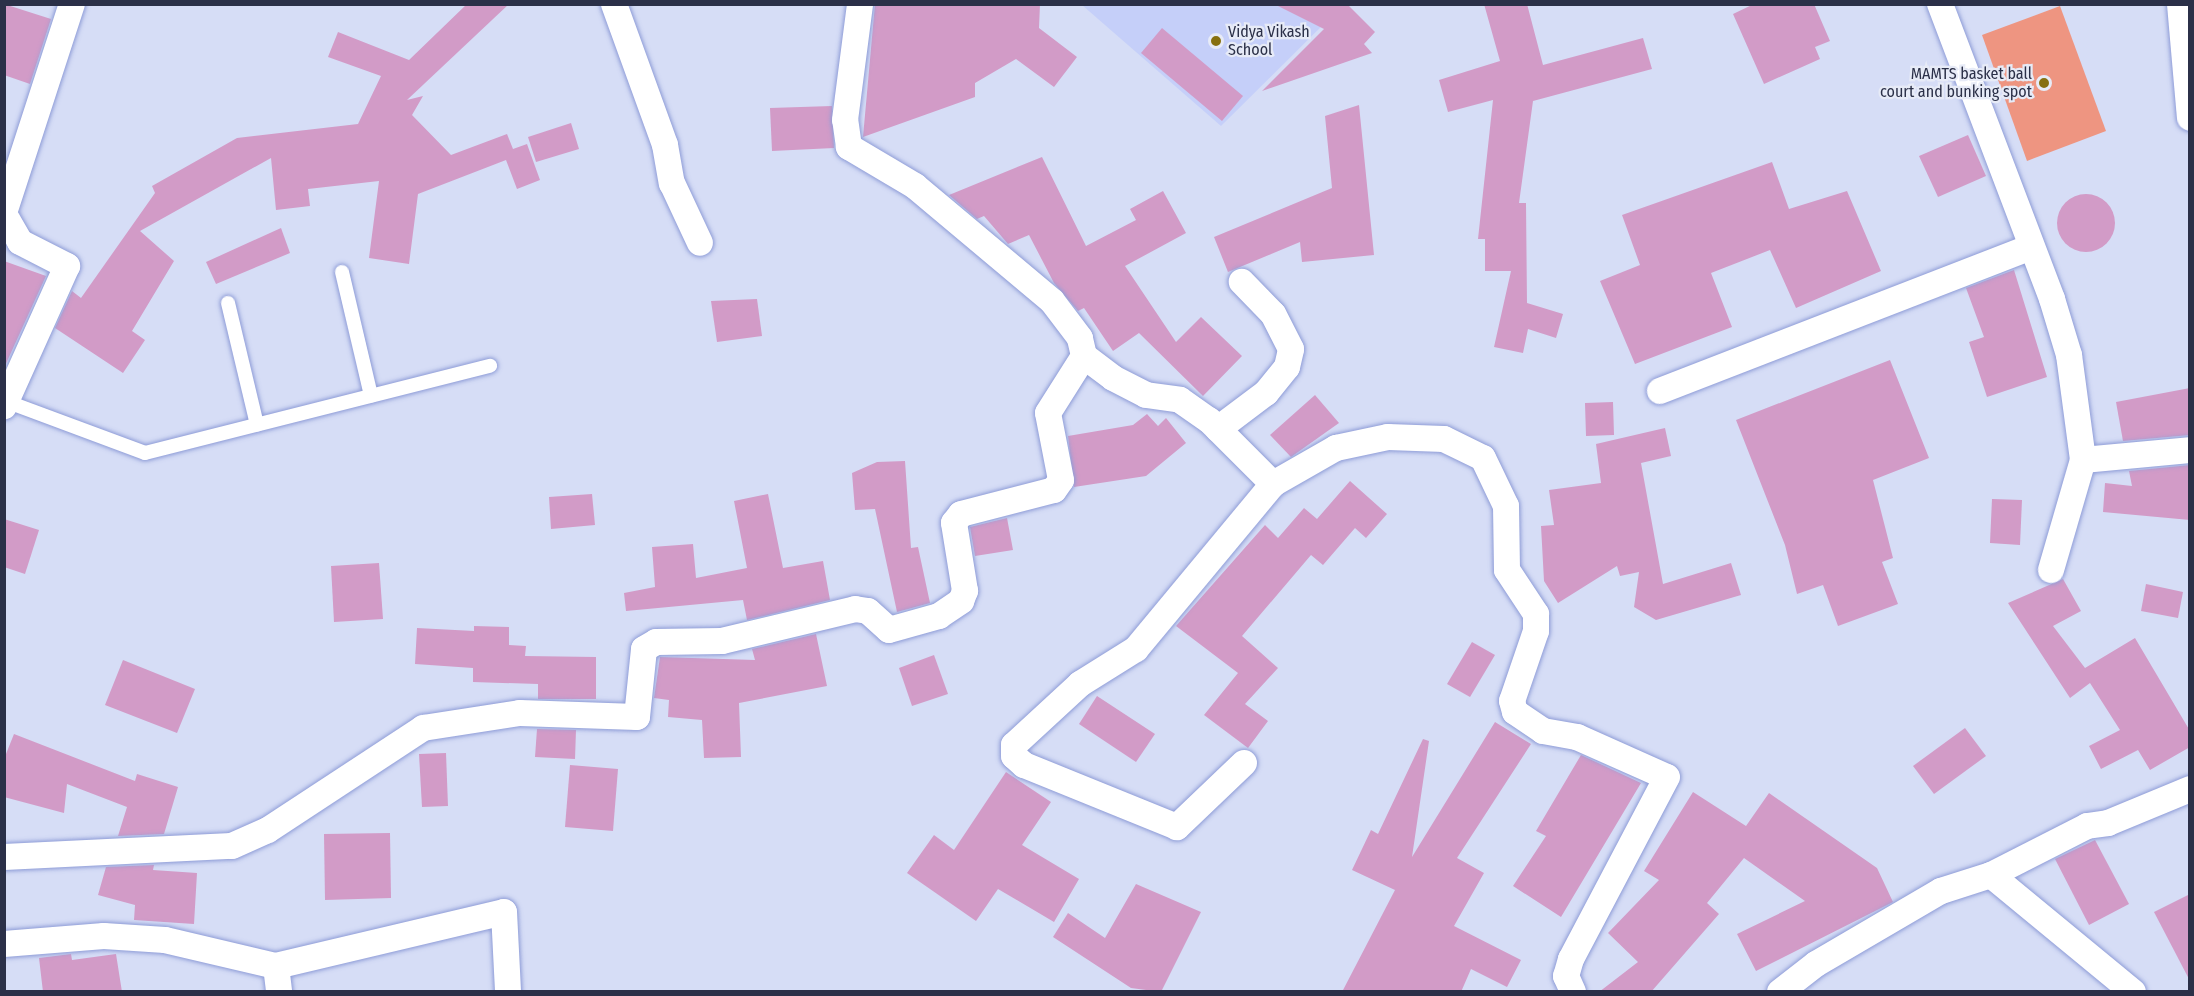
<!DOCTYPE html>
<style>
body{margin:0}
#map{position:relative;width:2194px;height:996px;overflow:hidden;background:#d6ddf6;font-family:"Fira Sans Condensed",sans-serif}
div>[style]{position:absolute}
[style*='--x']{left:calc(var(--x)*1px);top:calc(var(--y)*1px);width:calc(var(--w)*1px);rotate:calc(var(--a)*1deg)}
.built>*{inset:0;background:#c5cff9}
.green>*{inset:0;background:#ee9581}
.building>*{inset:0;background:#d29bc7}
.round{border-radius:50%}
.roads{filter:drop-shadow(0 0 2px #8e9cd7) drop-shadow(0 0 2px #8e9cd7)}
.service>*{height:14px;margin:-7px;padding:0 7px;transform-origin:7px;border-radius:7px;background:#fff}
.minor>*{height:26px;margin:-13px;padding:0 13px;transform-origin:13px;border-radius:13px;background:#fff}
.dots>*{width:16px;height:16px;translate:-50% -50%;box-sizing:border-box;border:3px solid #e7ebf7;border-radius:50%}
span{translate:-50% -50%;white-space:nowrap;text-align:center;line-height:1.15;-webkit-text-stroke:4.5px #e7ebf7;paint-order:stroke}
.poi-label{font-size:16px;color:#2b3048}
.left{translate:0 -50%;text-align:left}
.right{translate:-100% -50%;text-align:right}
.frame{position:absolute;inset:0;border:6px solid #2b3048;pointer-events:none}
</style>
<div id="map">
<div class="built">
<i style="clip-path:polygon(1329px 4px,1339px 9px,1221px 126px,1082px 5px)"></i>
</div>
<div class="green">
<i style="clip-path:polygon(2060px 6px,2106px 131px,2027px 161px,1982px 35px)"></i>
</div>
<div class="building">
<i style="clip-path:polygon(4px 4px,51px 19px,30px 84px,4px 75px)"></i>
<i style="clip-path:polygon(467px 4px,509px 4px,407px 100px,423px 96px,412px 115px,451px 155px,507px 134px,513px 149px,527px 144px,540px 180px,517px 189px,506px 160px,418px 194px,409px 264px,369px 258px,379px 181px,308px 189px,310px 206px,276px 210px,271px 158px,140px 231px,174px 261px,132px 331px,145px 340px,123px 373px,55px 328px,72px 291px,81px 298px,155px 193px,152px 186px,237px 138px,358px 124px,381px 76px,328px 57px,338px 32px,409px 60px)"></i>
<i style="clip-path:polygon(875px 4px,1040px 4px,1039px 28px,1077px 57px,1054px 87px,1016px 59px,975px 83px,975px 97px,863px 137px)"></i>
<i style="clip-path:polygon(1274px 4px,1347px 4px,1375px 32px,1364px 44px,1372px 53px,1262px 91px,1324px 29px)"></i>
<i style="clip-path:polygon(1484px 4px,1527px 4px,1543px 65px,1643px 38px,1652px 69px,1533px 101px,1519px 203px,1526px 203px,1527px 303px,1563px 314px,1556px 338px,1528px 329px,1523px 353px,1494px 347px,1511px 271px,1485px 271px,1485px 239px,1478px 239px,1493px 100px,1448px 112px,1439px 80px,1500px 61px)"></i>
<i style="clip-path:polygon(1754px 4px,1814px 4px,1830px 41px,1815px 47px,1820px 59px,1764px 84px,1733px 14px)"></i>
<i style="clip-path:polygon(1162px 28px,1243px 96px,1222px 121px,1141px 53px)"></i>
<i style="clip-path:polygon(1359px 105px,1374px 255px,1302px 262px,1300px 242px,1228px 272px,1214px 237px,1332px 188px,1325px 116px)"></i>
<i style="clip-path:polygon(832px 106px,834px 148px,772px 151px,770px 108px)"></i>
<i style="clip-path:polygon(571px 123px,579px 149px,536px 162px,528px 137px)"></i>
<i style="clip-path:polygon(1968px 135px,1986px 176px,1938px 197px,1919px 156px)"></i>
<i style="clip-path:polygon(1042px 157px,1086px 246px,1136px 220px,1130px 209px,1163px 191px,1186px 233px,1125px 266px,1176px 342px,1201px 317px,1242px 356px,1203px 396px,1139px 333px,1113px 351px,1084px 308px,1078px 311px,1054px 283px,1029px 235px,1008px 244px,984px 216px,977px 219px,949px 195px)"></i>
<i style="clip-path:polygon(1772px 162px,1789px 209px,1847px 191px,1881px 271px,1796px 308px,1770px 250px,1711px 273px,1732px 327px,1635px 364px,1600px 281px,1640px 265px,1622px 215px)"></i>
<i class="round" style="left:2057px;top:194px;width:58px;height:58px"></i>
<i style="clip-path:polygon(281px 228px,290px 253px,216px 284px,206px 262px)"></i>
<i style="clip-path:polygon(4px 261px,46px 276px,4px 368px)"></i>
<i style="clip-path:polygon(2014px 270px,2047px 377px,1987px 397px,1969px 342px,1984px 337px,1966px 288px)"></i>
<i style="clip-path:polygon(757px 299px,762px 336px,717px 342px,711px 301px)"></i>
<i style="clip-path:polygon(1890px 360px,1929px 458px,1873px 480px,1893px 558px,1882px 562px,1898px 604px,1838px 626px,1823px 585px,1797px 594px,1785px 545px,1736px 420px)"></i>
<i style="clip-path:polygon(2190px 388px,2190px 435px,2123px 441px,2116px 402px)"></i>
<i style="clip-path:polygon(1315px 395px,1339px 423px,1291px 457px,1270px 435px)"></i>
<i style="clip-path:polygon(1613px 402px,1614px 435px,1586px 436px,1585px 403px)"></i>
<i style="clip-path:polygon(1147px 414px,1158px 426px,1166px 418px,1186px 443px,1146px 476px,1074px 487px,1068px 436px,1133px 425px)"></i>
<i style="clip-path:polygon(1665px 428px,1671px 456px,1641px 463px,1663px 584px,1731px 563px,1741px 595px,1656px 620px,1634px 607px,1639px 572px,1620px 576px,1617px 566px,1558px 603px,1544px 581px,1541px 526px,1554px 525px,1549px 490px,1601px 483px,1596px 444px)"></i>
<i style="clip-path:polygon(905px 461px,911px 548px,918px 547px,930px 603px,897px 612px,875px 509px,855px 510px,852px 473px,877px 462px)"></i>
<i style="clip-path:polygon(2190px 465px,2190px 520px,2103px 512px,2105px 483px,2132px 486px,2129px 471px)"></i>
<i style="clip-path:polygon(1350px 481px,1387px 514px,1366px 538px,1355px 528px,1323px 565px,1311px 555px,1242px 636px,1278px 668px,1245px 704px,1268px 721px,1248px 748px,1204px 715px,1238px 673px,1176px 626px,1265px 525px,1278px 538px,1304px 508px,1317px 519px)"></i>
<i style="clip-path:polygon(592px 494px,595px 525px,551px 529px,549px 497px)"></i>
<i style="clip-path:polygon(768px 494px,783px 568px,823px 561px,830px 600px,747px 620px,743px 600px,626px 611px,624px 593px,655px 587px,652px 547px,693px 544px,696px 578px,747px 568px,734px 501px)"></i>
<i style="clip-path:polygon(1992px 499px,2022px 500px,2020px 545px,1990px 543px)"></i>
<i style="clip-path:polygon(1007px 518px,1013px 550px,975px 556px,970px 527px)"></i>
<i style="clip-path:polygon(4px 519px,39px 530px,25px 574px,4px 567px)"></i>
<i style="clip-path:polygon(379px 563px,383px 619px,334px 622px,331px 566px)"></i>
<i style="clip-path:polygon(2063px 579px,2081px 611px,2053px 626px,2085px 668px,2135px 638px,2190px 731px,2190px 747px,2150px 770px,2138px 750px,2101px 769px,2089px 746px,2120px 730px,2090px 683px,2070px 698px,2008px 603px)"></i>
<i style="clip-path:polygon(2146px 584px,2183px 592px,2178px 618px,2141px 611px)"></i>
<i style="clip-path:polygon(474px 626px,509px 627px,509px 645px,526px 646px,525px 656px,596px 657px,596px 699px,538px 699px,538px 684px,473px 682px,473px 668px,415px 664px,417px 628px,474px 631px)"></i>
<i style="clip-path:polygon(816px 634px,827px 686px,739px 703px,741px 757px,704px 758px,702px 720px,668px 717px,669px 700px,654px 698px,660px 657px,755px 660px,752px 649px)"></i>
<i style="clip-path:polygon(1472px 642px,1495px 655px,1470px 697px,1447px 684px)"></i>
<i style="clip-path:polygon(934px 655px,948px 694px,912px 706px,899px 668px)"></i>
<i style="clip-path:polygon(123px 660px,195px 689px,177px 733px,105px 705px)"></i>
<i style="clip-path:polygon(1097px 696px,1155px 734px,1136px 762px,1079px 724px)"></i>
<i style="clip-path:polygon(1495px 722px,1531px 744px,1457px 858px,1484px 873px,1454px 926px,1521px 960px,1507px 987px,1471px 969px,1461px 992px,1342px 992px,1395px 890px,1352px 870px,1371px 830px,1378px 834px,1423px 739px,1429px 741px,1412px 857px)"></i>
<i style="clip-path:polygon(1965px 728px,1986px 756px,1934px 794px,1913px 766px)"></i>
<i style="clip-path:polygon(537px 729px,576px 730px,575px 759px,535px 757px)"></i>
<i style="clip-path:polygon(14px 734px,135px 781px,137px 774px,178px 787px,164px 834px,118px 836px,127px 807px,67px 784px,64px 813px,4px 797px,4px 759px)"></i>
<i style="clip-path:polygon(446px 753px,448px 806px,422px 807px,419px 754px)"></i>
<i style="clip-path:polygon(1581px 755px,1641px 783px,1561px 917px,1513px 886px,1546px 836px,1536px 831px)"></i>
<i style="clip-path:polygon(570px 765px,618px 769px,613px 831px,565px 827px)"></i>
<i style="clip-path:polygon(1006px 772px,1051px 802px,1022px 845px,1079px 879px,1054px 922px,998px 889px,976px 921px,907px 873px,934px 835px,954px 850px)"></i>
<i style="clip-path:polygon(1693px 792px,1746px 826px,1769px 793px,1877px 868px,1893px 902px,1756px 971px,1737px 934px,1805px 901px,1744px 858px,1707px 903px,1719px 914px,1651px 992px,1599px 992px,1638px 962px,1608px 933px,1659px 880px,1644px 871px)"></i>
<i style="clip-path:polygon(390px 833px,391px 898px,325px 900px,324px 834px)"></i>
<i style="clip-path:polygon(2095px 840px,2129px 904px,2089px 925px,2055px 859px)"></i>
<i style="clip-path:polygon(154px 865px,153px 870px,197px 873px,194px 924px,134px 920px,135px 905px,98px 895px,106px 867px)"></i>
<i style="clip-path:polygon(1136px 884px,1201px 912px,1161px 992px,1131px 988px,1053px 937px,1068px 913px,1105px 938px)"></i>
<i style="clip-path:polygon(2190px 894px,2190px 981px,2154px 912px)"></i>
<i style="clip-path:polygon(71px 954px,72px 960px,116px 954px,122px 992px,43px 992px,39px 958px)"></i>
</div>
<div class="roads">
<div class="service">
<i style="--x:342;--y:272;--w:127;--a:76.8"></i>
<i style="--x:228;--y:303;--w:125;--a:76.6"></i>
<i style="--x:8;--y:402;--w:146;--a:20.4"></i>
<i style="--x:145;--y:453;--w:356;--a:-14.2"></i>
</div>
<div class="minor">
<i style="--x:614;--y:4;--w:150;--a:70.1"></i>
<i style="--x:665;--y:145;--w:39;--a:80"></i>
<i style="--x:672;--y:183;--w:66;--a:65"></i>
<i style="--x:1940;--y:4;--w:316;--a:69.2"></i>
<i style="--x:2052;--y:299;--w:59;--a:73.1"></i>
<i style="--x:2069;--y:355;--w:106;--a:82.4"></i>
<i style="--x:2083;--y:460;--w:107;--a:-5.3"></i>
<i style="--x:2180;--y:4;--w:114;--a:85"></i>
<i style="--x:4;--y:213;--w:220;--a:-72"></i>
<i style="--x:4;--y:214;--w:32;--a:60"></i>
<i style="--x:20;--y:242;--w:53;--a:27.1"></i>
<i style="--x:67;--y:266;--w:154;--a:114.2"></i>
<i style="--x:1084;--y:356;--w:36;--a:37"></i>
<i style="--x:1113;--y:378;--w:37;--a:27"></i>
<i style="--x:1146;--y:395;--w:34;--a:8"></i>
<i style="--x:1180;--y:400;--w:35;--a:35"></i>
<i style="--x:1209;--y:420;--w:91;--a:45"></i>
<i style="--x:1273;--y:484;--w:73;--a:-29.7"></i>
<i style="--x:1336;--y:448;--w:53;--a:-11.9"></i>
<i style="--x:1388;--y:437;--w:56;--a:2"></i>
<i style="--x:1444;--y:439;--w:43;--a:26"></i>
<i style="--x:1483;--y:458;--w:53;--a:64.4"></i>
<i style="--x:1506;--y:506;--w:64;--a:89.1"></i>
<i style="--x:1507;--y:570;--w:53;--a:56.6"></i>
<i style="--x:1536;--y:614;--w:17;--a:90"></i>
<i style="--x:1536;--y:631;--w:74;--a:108.9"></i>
<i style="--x:1512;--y:701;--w:11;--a:75"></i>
<i style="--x:1515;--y:712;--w:34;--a:34"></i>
<i style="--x:1543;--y:731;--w:35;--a:10"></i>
<i style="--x:1577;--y:737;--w:98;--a:24"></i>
<i style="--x:1667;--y:777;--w:206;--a:117.8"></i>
<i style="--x:1571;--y:959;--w:18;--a:106"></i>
<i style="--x:1566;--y:976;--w:17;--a:66"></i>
<i style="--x:1660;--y:391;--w:398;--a:-21.2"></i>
<i style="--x:1218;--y:429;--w:60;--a:-36.9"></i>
<i style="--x:1266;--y:393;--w:33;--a:-51"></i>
<i style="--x:1287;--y:367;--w:18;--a:-77"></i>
<i style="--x:1291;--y:349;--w:39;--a:-117"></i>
<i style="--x:1273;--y:314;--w:45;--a:-134.1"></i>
<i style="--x:2051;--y:570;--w:115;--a:-73.8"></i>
<i style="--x:1244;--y:763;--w:93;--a:136.3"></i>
<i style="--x:1177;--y:827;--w:165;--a:-157.9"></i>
<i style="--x:1024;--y:765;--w:13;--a:-138"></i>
<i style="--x:1014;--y:756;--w:11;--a:-90"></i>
<i style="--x:1014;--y:745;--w:90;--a:-42.7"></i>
<i style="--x:1080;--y:684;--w:66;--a:-32"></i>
<i style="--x:1136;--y:649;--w:214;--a:-50.3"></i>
<i style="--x:4;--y:857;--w:228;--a:-2.8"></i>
<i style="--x:232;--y:846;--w:39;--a:-24"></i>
<i style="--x:268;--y:830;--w:186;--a:-33.3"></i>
<i style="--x:423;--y:728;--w:98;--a:-8.8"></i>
<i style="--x:520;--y:713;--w:117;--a:2"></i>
<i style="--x:637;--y:717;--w:68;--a:-84.1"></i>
<i style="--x:644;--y:649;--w:14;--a:-30"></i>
<i style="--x:656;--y:642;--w:66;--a:-0.9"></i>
<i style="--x:722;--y:641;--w:137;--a:-13.5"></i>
<i style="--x:855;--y:609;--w:13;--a:9"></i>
<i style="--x:868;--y:611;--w:28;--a:42"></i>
<i style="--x:889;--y:630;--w:52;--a:-15.6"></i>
<i style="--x:939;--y:616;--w:27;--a:-34"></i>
<i style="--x:961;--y:601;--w:11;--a:-68"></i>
<i style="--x:965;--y:591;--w:69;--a:-99.2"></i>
<i style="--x:954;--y:523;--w:11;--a:-52"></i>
<i style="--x:961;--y:514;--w:96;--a:-14.5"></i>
<i style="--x:1054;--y:490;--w:12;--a:-55"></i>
<i style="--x:1061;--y:480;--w:68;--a:-101"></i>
<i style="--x:1048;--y:413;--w:67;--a:-57.7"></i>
<i style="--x:1084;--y:356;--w:18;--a:-103"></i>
<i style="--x:1080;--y:338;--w:46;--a:-127.1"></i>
<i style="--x:1052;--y:301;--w:179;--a:-140"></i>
<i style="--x:915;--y:186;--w:77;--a:-149.4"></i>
<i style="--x:849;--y:147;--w:27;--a:-98"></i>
<i style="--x:845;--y:120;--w:117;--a:-82.6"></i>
<i style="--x:1991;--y:875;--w:108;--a:-27"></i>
<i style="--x:2087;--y:826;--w:21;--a:-8"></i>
<i style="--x:2108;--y:823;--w:89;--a:-22.5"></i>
<i style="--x:4;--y:944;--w:100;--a:-4.6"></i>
<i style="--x:104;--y:936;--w:61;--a:3.8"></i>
<i style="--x:165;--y:940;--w:114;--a:13.2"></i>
<i style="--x:276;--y:966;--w:26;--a:83"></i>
<i style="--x:276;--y:966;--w:234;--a:-13.3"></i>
<i style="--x:504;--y:912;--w:80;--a:87.1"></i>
<i style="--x:1780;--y:992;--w:46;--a:-37.9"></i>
<i style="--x:1816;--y:964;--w:145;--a:-30.3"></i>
<i style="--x:1941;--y:891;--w:52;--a:-17.7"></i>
<i style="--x:1991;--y:875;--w:184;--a:39.5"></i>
</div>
</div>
<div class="dots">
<i style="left:1216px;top:41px;background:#877010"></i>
<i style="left:2044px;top:83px;background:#877010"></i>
</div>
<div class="poi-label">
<span class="left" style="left:1228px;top:41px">Vidya Vikash<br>School</span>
<span class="right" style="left:2032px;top:83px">MAMTS basket ball<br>court and bunking spot</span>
</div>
<div class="frame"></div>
</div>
